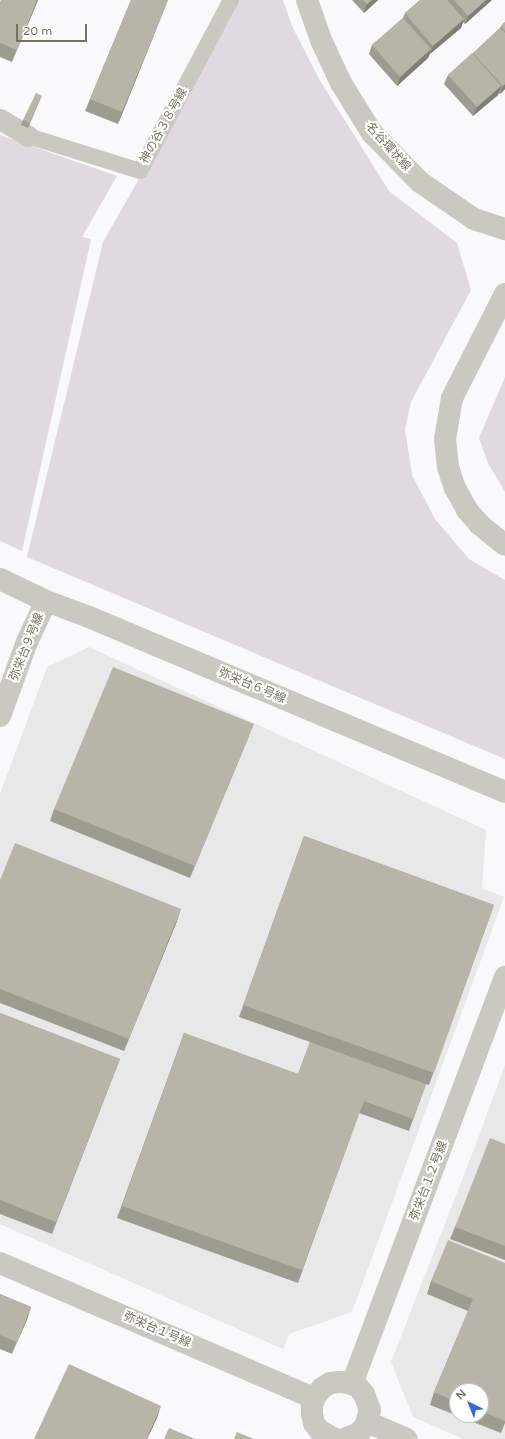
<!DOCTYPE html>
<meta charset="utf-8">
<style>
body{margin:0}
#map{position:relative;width:505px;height:1439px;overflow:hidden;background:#f9f8fa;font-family:"Varela Round","Noto Sans JP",sans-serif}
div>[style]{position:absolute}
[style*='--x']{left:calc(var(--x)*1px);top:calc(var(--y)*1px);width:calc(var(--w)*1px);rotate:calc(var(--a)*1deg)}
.built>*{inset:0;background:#e9e8e8}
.green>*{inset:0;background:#e0d9e0}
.pedestrian>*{height:16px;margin:-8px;padding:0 8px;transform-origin:8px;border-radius:8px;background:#c9c8c1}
.minor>*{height:21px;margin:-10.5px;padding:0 10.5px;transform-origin:10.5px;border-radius:10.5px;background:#c9c8c1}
.tertiary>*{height:22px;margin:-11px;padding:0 11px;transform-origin:11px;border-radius:11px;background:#c9c8c1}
.wall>*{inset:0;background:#9d9c90}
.shaded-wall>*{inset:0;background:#807f76}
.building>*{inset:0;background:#b7b5a8}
span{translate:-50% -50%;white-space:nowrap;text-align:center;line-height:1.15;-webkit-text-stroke:4px #fff;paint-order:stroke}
.street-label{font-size:12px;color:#75735d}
.north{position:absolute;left:449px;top:1383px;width:40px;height:40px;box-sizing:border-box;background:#fff;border:1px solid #c8c7be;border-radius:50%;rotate:317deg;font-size:11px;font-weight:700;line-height:16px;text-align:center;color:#75735d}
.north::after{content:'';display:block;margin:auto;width:14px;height:18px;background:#3769da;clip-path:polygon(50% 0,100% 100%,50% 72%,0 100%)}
.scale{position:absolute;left:16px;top:24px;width:71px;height:18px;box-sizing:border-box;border:2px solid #75735d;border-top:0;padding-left:5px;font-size:12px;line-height:14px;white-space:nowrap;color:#75735d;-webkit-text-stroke:3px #fff;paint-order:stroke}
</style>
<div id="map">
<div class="built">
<i style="clip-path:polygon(89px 647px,486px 830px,482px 888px,504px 897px,352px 1312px,289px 1334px,283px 1349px,0 1224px,0 794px,47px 667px)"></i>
<i style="clip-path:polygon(evenodd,505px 1065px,505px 1439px,463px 1439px,413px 1417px,391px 1362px,476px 1144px,505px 1065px,457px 1391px,481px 1391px,481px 1415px,457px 1415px,457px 1391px)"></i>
</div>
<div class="green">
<i style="clip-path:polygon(239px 0,283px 0,292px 26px,319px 79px,389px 191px,457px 243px,471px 290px,411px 402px,405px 429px,412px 475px,435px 519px,469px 559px,505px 580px,505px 759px,27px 557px,103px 242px,230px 19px)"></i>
<i style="clip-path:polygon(0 135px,117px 176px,82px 237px,91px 239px,22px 551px,0 541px)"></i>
<i style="clip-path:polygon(505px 377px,505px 492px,488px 463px,479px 438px)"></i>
</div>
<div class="pedestrian">
<i style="--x:28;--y:136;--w:117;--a:17.4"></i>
<i style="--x:140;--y:171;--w:194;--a:-62"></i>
</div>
<div class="minor">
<i style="--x:0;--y:119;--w:33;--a:31"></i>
</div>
<div class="tertiary">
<i style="--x:307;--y:0;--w:42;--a:70.7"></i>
<i style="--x:321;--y:40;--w:47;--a:65.1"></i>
<i style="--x:341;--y:83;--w:59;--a:58.2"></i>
<i style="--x:372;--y:133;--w:69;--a:45.6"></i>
<i style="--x:420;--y:182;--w:65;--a:34.4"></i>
<i style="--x:474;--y:219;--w:33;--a:18"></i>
<i style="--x:505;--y:294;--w:117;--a:117"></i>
<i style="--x:452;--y:398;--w:42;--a:99.7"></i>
<i style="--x:445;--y:439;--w:28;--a:84"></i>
<i style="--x:448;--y:467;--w:22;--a:72"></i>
<i style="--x:455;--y:488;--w:25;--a:61"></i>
<i style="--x:467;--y:510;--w:18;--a:49"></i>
<i style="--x:479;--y:524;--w:33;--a:39"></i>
<i style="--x:0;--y:579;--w:51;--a:25.6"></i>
<i style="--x:46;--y:601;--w:46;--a:20.4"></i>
<i style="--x:89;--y:617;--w:451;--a:22.8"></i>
<i style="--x:0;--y:716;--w:79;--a:-70"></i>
<i style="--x:27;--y:642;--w:45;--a:-65.1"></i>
<i style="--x:0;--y:1263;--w:342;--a:23.3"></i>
<i style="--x:352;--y:1384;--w:435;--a:-69.4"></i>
<i style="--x:367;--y:1422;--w:43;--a:23"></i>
<i style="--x:335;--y:1439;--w:17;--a:-152"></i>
<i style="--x:320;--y:1431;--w:10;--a:-127"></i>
<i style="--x:314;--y:1423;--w:9;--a:-103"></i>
<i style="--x:312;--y:1414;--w:9;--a:-90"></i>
<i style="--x:312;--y:1405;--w:11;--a:-68"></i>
<i style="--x:316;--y:1395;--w:9;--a:-49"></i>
<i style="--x:322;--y:1388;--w:9;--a:-32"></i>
<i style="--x:330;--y:1383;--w:10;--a:-6"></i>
<i style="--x:340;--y:1382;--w:9;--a:6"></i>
<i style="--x:349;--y:1383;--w:10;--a:24"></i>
<i style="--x:358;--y:1387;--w:9;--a:49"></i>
<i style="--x:364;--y:1394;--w:17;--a:69"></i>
<i style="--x:370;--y:1410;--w:17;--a:107"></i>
<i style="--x:365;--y:1426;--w:9;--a:131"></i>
<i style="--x:359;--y:1433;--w:16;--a:158"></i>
</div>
<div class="wall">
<i style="clip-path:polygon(1px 0,38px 0,12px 62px,0 57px,0 3px)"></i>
<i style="clip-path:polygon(131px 0,168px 0,118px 124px,85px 111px)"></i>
<i style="clip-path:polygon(352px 0,378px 0,364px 13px)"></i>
<i style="clip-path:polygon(420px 0,492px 0,465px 24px,463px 22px,461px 28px,430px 54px,428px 58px,397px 86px,369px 54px,372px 45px,403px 18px,405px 13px)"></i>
<i style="clip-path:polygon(505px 22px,505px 89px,500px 94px,498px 93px,498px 95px,473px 116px,444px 84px,448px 75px,472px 54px,500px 28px,501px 26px)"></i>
<i style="clip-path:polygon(40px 100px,28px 128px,21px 125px,23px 120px)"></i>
<i style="clip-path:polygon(249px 736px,190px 878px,50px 821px,54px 809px)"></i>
<i style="clip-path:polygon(304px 836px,494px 905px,429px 1085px,426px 1084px,409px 1131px,359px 1113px,298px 1283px,117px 1218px,184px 1033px,298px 1074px,310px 1042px,239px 1017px)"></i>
<i style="clip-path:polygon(0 880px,177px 921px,124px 1051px,0 1003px)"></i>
<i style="clip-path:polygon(0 1013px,120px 1059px,52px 1234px,0 1214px)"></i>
<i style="clip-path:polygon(505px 1144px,505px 1260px,450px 1239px,455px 1227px)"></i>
<i style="clip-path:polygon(evenodd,505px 1263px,505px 1423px,501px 1433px,430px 1405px,434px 1392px,468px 1311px,427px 1294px,431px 1281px,505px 1263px,457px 1391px,481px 1391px,481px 1415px,457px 1415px,457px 1391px)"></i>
<i style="clip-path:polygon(0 1294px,31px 1307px,12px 1354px,0 1349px)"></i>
</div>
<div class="shaded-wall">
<i style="clip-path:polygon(37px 0,38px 0,12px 62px,17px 50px)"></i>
<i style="clip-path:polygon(168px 0,118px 124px,122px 112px)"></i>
<i style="clip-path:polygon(372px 0,378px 0,364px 13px,367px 4px)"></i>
<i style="clip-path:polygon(486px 0,492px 0,465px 24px,468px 16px)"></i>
<i style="clip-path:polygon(464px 19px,461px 28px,430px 54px,433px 46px)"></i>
<i style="clip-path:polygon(431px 49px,428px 58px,397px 86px,400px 77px)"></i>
<i style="clip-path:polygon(505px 84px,505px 89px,500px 94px,503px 86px)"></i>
<i style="clip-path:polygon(501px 86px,498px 95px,473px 116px,477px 107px)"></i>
<i style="clip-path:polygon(181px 909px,177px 921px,124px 1051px,129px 1039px)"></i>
<i style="clip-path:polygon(31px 1307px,27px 1320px,12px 1354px,17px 1342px)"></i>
<i style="clip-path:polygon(161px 1406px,157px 1418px,147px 1439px,146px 1439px)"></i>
</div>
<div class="building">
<i style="clip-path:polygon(1px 0,37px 0,17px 50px,0 43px,0 3px)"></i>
<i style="clip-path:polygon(131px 0,168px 0,122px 112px,90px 99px)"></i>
<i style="clip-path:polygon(363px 0,372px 0,367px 4px)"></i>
<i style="clip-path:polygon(420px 0,447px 0,464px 19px,433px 46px,405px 13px)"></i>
<i style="clip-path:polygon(454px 0,486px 0,468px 16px)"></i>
<i style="clip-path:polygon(403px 18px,431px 49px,400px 77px,372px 45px)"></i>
<i style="clip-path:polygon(505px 22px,505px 31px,501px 26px)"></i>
<i style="clip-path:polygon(500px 28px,505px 33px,505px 84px,503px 86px,473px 53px)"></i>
<i style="clip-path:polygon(472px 53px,501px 86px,477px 107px,448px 75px)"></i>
<i style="clip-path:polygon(36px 93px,42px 96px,29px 123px,23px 120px)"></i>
<i style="clip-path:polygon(113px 667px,254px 724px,195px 866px,54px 809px)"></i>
<i style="clip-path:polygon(304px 836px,494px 905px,434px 1073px,243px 1005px)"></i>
<i style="clip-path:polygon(15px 843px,181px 909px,129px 1039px,0 989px,0 880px)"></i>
<i style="clip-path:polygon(0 1013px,120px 1059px,56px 1222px,0 1200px)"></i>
<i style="clip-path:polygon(184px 1033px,298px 1074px,310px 1042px,426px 1084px,413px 1119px,364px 1101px,302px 1270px,122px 1206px)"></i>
<i style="clip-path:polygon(490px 1138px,505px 1144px,505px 1246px,455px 1227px)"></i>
<i style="clip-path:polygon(448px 1240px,505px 1263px,505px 1421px,481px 1411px,481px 1391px,457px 1391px,457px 1402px,434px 1392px,473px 1299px,431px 1281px)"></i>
<i style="clip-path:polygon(0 1294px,31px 1307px,17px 1342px,0 1335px)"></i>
<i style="clip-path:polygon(69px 1364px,161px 1406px,146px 1439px,34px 1439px)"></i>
<i style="clip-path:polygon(169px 1428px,195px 1439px,164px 1439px)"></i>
<i style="clip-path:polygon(237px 1432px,254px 1439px,234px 1439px)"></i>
</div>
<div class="street-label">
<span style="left:164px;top:126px;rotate:-61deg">神の谷３８号線</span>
<span style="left:388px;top:147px;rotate:48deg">名谷環状線</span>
<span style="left:27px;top:647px;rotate:-68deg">弥栄台９号線</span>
<span style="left:252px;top:686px;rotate:23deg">弥栄台６号線</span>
<span style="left:429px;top:1181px;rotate:-69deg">弥栄台１２号線</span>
<span style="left:157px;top:1330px;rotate:23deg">弥栄台１号線</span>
</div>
<div class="north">N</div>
<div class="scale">20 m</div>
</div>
